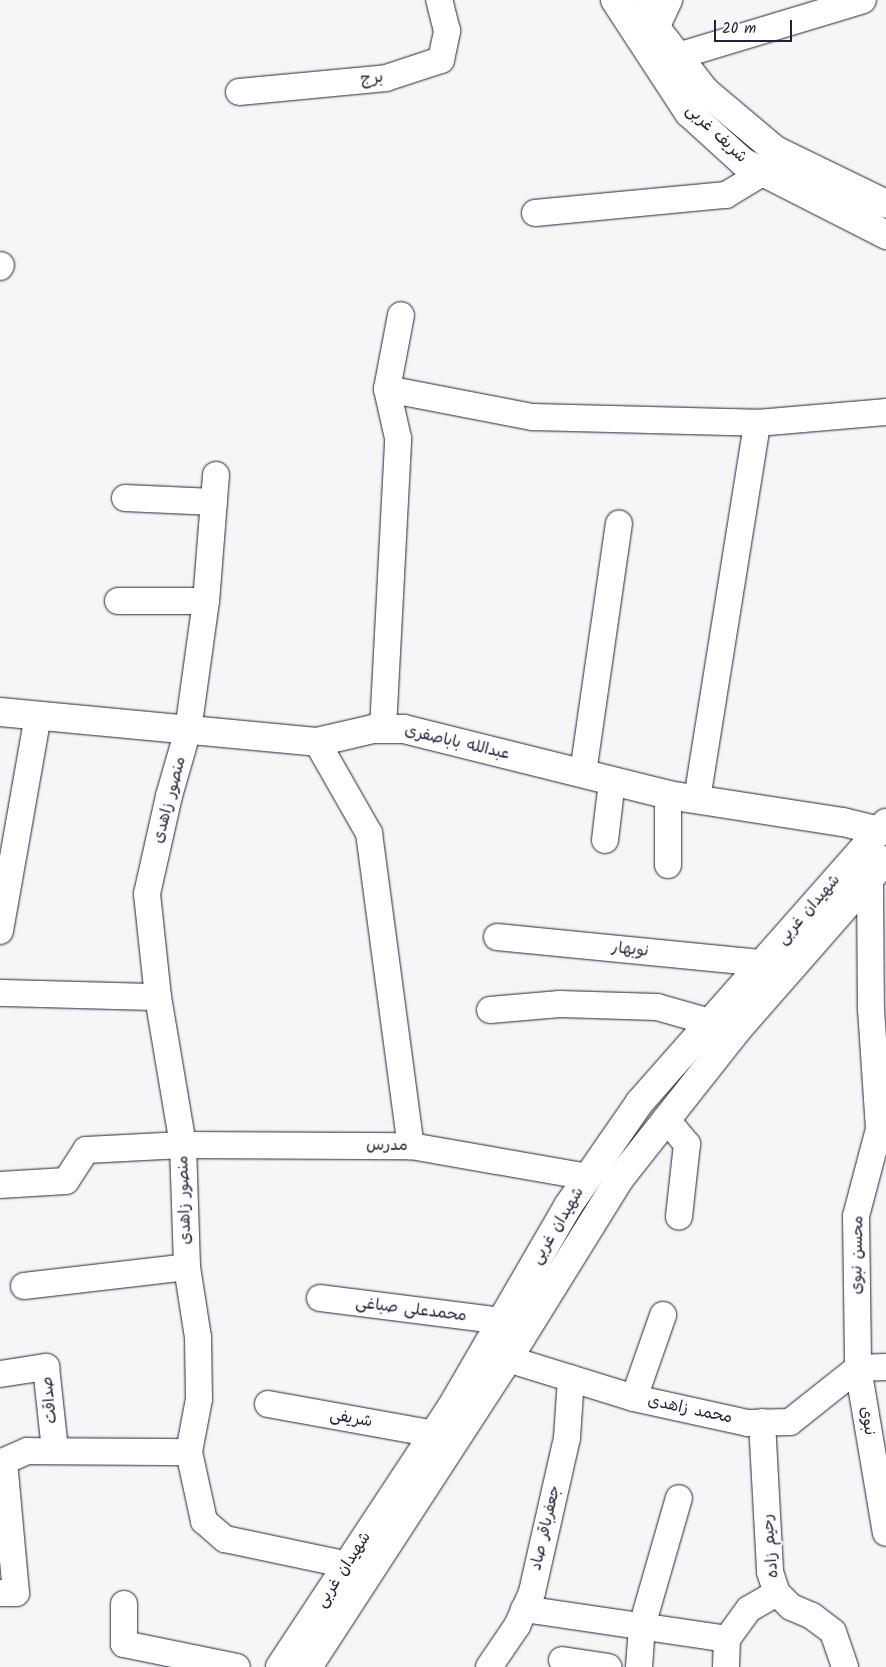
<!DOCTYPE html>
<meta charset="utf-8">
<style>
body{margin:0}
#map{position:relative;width:886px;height:1667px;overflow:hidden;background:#f6f6f7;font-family:Kalam,"Playpen Sans Arabic",sans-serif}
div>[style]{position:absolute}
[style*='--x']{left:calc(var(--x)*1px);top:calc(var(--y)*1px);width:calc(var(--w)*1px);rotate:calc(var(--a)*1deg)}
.roads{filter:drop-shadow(0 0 1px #22223b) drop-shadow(0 0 1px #22223b)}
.minor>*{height:26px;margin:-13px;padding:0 13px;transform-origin:13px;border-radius:13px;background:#fff}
.tertiary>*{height:28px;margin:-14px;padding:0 14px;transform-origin:14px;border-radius:14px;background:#fff}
.secondary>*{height:28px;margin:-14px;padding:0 14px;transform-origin:14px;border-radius:14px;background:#fff}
span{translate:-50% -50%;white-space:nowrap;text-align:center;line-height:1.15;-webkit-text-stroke:4px #fff;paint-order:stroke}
.street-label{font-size:16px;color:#22223b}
.scale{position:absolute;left:714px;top:20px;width:78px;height:22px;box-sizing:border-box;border:2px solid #22223b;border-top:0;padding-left:6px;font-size:15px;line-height:18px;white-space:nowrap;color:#22223b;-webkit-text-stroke:4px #fff;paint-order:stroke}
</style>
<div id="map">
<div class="roads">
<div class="minor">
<i style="--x:656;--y:28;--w:31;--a:-65"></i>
<i style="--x:678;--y:56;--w:193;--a:-16.8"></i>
<i style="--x:239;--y:92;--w:148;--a:-5.4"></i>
<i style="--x:386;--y:78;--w:58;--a:-18.1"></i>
<i style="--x:441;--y:60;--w:30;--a:-78"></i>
<i style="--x:447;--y:31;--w:32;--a:-104"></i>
<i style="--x:535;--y:213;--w:192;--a:-5.4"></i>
<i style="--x:726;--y:195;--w:44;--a:-31.2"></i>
<i style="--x:0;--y:267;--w:2;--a:-63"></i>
<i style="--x:387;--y:389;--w:149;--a:10.9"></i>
<i style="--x:533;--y:417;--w:224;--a:1.5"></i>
<i style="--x:757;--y:423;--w:129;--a:-4.9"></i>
<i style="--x:216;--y:475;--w:126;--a:94.5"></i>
<i style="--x:206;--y:601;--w:130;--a:97.9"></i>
<i style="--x:188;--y:730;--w:69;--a:106.1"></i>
<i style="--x:169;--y:796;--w:100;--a:102.7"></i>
<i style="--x:147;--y:894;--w:104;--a:83.9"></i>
<i style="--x:158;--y:997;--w:150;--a:80.4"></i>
<i style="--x:183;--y:1145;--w:122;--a:88.1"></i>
<i style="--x:187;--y:1267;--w:71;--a:81.1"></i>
<i style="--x:198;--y:1337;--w:62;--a:89.1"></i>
<i style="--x:199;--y:1399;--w:54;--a:100.7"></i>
<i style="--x:189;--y:1452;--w:71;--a:77.7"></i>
<i style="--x:204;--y:1521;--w:28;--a:41"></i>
<i style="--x:225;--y:1539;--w:126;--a:11.9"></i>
<i style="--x:125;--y:498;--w:89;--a:2.6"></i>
<i style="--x:118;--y:601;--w:88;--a:0"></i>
<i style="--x:383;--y:729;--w:291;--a:-87"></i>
<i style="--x:398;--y:438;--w:50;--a:-102.7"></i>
<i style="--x:387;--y:389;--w:75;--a:-79.3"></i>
<i style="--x:317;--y:742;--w:105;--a:60.3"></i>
<i style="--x:369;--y:833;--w:316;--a:82.4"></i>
<i style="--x:583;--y:773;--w:252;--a:-81.8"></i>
<i style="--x:668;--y:795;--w:70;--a:90"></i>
<i style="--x:697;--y:799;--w:381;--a:-80.9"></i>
<i style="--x:605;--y:840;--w:59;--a:-83.2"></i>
<i style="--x:870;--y:878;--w:131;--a:89.6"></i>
<i style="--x:871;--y:1009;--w:120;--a:86.2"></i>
<i style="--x:879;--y:1129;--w:90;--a:104.8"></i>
<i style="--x:856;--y:1216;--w:152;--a:89.2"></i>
<i style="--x:858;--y:1368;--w:28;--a:-2"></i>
<i style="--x:0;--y:931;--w:218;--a:-80"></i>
<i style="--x:497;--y:937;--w:267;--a:5.6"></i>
<i style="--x:0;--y:993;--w:158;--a:1.5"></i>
<i style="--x:490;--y:1010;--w:70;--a:-4.9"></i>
<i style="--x:560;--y:1004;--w:97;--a:1.8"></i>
<i style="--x:657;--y:1007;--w:55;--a:15.8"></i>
<i style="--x:666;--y:1119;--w:33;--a:50"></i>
<i style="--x:687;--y:1144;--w:73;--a:96.3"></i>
<i style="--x:0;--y:1185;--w:66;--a:-3.5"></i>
<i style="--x:66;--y:1181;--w:37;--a:-57"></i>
<i style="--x:86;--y:1150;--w:97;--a:-3"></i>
<i style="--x:183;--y:1145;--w:228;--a:0.3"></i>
<i style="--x:411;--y:1146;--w:180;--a:9.9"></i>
<i style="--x:24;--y:1286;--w:164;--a:-6.6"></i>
<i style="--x:320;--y:1298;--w:182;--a:7.2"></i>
<i style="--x:508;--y:1359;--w:132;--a:17.2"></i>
<i style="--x:634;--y:1398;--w:117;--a:12.4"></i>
<i style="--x:748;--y:1423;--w:42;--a:-1.4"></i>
<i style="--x:790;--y:1422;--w:87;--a:-38.5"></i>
<i style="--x:858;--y:1368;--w:167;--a:80.4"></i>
<i style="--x:0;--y:1374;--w:47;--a:-8.7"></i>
<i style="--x:46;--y:1367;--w:83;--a:83.8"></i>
<i style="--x:634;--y:1398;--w:88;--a:-70.7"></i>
<i style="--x:268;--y:1404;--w:170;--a:10.2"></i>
<i style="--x:762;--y:1422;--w:150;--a:86.9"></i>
<i style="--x:770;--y:1572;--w:22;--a:72"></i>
<i style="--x:777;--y:1593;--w:20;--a:45"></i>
<i style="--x:791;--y:1607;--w:23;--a:23"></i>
<i style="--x:812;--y:1616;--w:26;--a:37"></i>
<i style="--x:833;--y:1632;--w:37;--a:71"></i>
<i style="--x:0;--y:1463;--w:30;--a:-24"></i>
<i style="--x:27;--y:1451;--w:162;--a:0.4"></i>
<i style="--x:0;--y:1593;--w:16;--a:0"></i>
<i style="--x:16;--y:1593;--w:132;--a:-95.2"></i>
<i style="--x:124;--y:1604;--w:40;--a:90"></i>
<i style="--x:124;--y:1644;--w:115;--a:11.5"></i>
<i style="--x:524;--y:1609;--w:205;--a:8.4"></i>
<i style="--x:562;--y:1660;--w:47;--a:8.7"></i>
<i style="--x:489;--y:1667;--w:50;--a:-55.7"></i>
<i style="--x:517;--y:1626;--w:37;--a:-66"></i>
<i style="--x:532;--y:1592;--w:158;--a:-77.2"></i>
<i style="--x:567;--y:1438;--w:60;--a:-86.2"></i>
<i style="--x:639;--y:1667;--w:41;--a:-85.8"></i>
<i style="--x:642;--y:1626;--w:133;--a:-73.9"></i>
<i style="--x:726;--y:1667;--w:28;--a:-88"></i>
<i style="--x:727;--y:1639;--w:37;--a:-54"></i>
<i style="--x:749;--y:1609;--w:32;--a:-30"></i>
</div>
<div class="tertiary">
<i style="--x:0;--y:712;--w:318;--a:5.4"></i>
<i style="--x:317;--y:742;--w:57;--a:-13.1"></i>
<i style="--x:373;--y:729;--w:31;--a:0"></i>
<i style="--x:404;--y:729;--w:272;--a:14"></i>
<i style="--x:668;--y:795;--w:177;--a:8.8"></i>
<i style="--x:843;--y:822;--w:38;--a:14"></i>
</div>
<div class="secondary">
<i style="--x:615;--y:0;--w:135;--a:56.8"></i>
<i style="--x:689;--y:113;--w:73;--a:42.2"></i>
<i style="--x:743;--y:162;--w:161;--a:27"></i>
<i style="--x:646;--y:0;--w:30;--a:70"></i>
<i style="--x:656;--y:28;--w:80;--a:52.1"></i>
<i style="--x:705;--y:91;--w:92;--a:40.1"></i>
<i style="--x:775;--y:150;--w:123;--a:25.9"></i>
<i style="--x:280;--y:1667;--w:310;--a:-56.6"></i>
<i style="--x:451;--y:1408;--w:233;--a:-59.9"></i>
<i style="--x:568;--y:1206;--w:126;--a:-55.3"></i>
<i style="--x:640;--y:1102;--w:372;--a:-48.6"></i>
<i style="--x:308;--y:1667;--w:367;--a:-57"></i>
<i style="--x:508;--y:1359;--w:214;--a:-58.2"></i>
<i style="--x:621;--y:1177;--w:187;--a:-51.7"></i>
<i style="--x:737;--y:1030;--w:226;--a:-48.8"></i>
</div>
</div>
<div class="street-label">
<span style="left:372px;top:79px;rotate:-7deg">برج</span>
<span style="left:716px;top:134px;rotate:43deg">شریف غربی</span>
<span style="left:457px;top:743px;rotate:13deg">عبدالله باباصفری</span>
<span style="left:170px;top:800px;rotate:-75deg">منصور زاهدی</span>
<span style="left:809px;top:910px;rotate:-49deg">شهیدان غربی</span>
<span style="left:630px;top:950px;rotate:6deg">نوبهار</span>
<span style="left:387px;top:1146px;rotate:1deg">مدرس</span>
<span style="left:185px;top:1200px;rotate:-92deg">منصور زاهدی</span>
<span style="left:558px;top:1226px;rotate:-59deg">شهیدان غربی</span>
<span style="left:858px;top:1255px;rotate:-89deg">محسن نبوی</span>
<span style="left:411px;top:1310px;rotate:7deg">محمدعلی صباغی</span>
<span style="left:50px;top:1400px;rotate:-96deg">صداقت</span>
<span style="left:690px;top:1410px;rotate:12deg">محمد زاهدی</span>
<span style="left:351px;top:1419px;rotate:10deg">شریفی</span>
<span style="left:867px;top:1421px;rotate:81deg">نبوی</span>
<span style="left:546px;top:1528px;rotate:-77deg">جعفرباقر صاد</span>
<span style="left:771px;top:1546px;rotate:-95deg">رحیم زاده</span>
<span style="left:344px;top:1570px;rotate:-57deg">شهیدان غربی</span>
</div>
<div class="scale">20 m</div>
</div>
